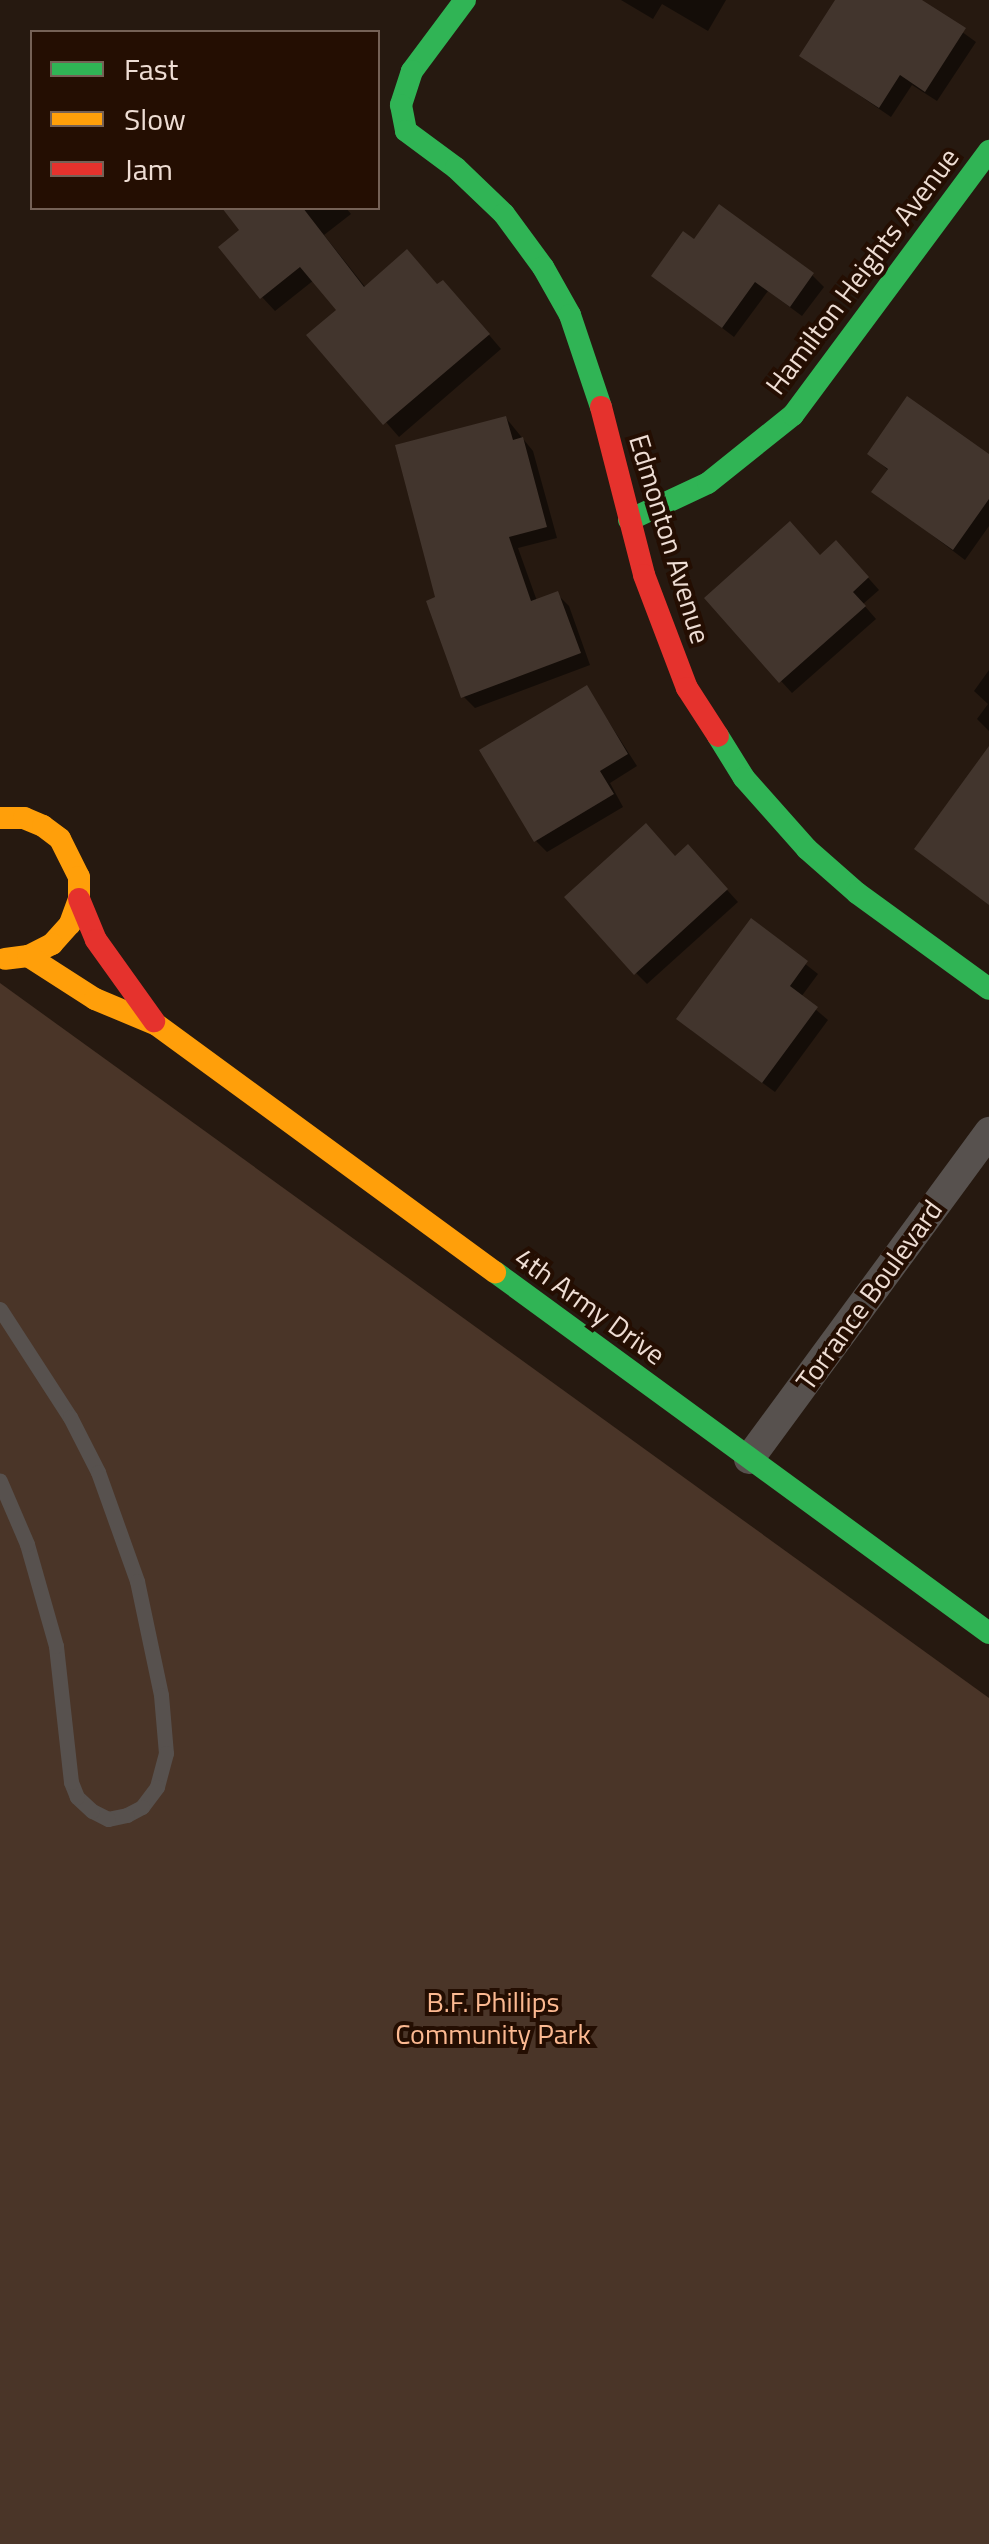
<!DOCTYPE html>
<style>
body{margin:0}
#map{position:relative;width:989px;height:2544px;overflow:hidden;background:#261910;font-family:"Titillium Web",sans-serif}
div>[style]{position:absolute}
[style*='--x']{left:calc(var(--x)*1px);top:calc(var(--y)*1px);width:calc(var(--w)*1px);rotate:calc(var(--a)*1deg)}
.green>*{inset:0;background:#4a3528}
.shadow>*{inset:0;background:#0007}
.building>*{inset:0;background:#42352d}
.lane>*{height:15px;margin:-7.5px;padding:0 7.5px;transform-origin:7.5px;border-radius:7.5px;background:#57514e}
.street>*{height:30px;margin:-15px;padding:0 15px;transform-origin:15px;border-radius:15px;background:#57514e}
.fast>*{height:22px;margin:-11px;padding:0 11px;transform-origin:11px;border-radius:11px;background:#30b455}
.slow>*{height:22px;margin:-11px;padding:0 11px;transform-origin:11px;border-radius:11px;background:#ff9f0a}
.jam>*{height:22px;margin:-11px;padding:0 11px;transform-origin:11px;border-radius:11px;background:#e5322d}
span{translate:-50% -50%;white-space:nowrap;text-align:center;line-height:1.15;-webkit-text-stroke:8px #240e02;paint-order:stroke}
.street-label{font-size:28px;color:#eeddd4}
.park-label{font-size:28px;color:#fcb991}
.legend{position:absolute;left:30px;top:30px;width:350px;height:180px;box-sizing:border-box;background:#240e02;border:2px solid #756156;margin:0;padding:12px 18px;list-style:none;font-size:30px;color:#eeddd4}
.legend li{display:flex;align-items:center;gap:20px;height:50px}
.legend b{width:50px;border:2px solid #756156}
</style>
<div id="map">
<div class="green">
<i style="clip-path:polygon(0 983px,989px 1698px,989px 2544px,0 2544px)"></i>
</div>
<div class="shadow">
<i style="clip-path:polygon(621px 0,726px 0,708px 31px,662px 4px,653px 19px)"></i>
<i style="clip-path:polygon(838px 0,918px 0,976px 42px,937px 101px,912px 85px,891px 117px,802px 56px)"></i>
<i style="clip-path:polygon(231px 208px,346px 208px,351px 214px,324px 235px,366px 288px,438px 287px,456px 296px,501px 349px,399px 437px,310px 335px,339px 310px,314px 280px,275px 311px,262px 297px,243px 230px,227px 210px)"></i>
<i style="clip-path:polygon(694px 243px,812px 275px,824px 287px,802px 316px,768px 291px,734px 337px,654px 276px)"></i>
<i style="clip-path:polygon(506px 418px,533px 451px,557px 538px,518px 548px,537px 601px,557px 594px,569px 606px,590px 665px,475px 708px,463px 696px,438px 599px)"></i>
<i style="clip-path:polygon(870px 454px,989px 457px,989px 526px,965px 560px,875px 492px,889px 471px)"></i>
<i style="clip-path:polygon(847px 554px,879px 590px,863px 604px,876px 619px,792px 693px,781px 681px,821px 558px)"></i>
<i style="clip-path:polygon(989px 670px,989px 731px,977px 719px,988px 704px,974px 691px)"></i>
<i style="clip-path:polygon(587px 688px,637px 766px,610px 783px,623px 807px,547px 852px,536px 841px)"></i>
<i style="clip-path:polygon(676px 859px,699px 859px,738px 902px,647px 984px,636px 973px)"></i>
<i style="clip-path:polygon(752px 922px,818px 974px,801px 997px,828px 1020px,775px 1092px,691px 1030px)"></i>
</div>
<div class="building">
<i style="clip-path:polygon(835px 0,922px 0,966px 28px,925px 92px,900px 75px,879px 108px,799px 56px)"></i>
<i style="clip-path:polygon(719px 204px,814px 273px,790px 307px,755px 282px,722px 328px,651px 276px,683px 231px,694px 239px)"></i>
<i style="clip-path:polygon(222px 208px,303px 208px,364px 287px,407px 249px,437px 284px,443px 280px,490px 334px,383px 425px,306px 335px,336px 310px,300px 267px,260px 299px,218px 247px,239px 230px)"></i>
<i style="clip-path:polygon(907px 396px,989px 454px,989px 499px,953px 550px,871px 492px,888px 469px,867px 454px)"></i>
<i style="clip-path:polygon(506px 416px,513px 440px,523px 437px,547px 527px,509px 537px,531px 601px,558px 591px,581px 653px,461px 698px,426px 601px,435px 597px,395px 445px)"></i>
<i style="clip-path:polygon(790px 521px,820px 555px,836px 540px,869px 577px,853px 592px,866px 606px,779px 683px,704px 598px)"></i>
<i style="clip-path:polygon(587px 685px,628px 754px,600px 771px,614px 794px,534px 842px,479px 750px)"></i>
<i style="clip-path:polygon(989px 746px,989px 905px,914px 849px)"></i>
<i style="clip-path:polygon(646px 823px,675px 856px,688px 844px,728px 889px,634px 975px,564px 897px)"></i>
<i style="clip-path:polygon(751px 918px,808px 961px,790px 986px,818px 1007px,762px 1083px,676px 1019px)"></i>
</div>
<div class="lane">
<i style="--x:0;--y:1309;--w:129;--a:57.1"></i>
<i style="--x:70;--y:1417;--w:62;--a:63"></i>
<i style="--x:98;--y:1472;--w:116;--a:70.3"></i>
<i style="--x:137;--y:1581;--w:116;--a:78.1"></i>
<i style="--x:161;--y:1695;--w:58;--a:85.1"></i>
<i style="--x:166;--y:1753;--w:35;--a:105"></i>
<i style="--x:157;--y:1787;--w:25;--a:127"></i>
<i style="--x:142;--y:1807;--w:17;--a:152"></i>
<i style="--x:127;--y:1815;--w:19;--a:168"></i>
<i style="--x:108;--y:1819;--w:18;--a:-153"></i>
<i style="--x:92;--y:1811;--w:21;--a:-137"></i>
<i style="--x:77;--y:1797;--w:16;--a:-112"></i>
<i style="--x:71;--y:1782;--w:137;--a:-96.3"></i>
<i style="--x:56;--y:1646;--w:106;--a:-105.9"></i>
<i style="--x:27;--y:1544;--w:69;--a:-113.2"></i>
</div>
<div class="street">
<i style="--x:749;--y:1459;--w:406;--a:-53.7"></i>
</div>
<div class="fast">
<i style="--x:465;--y:0;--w:89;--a:126.7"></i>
<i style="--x:412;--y:71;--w:36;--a:108"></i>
<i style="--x:401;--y:105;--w:26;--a:79"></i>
<i style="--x:406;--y:131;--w:62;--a:36.5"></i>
<i style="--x:456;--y:168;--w:66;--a:43.8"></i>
<i style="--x:504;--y:214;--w:66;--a:53.7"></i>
<i style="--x:543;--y:267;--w:55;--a:60.6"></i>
<i style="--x:570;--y:315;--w:97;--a:71.4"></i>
<i style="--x:629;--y:520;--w:87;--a:-25.1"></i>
<i style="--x:708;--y:483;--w:109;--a:-38.7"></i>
<i style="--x:793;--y:415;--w:329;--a:-53.4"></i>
<i style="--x:718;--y:736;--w:49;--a:58.2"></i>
<i style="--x:744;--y:778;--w:95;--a:48.4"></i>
<i style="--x:807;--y:849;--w:67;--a:41.3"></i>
<i style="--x:857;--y:893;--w:163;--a:36"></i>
<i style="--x:495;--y:1272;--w:612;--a:36.16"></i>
</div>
<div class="slow">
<i style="--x:0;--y:818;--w:24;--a:0"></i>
<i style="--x:24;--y:818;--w:21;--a:23"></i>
<i style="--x:43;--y:826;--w:21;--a:37"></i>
<i style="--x:60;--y:839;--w:42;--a:63.4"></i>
<i style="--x:79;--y:877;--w:22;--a:90"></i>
<i style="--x:79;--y:899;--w:27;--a:110"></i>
<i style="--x:70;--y:924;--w:27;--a:132"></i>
<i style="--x:52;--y:944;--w:27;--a:153"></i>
<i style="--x:28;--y:956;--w:23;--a:173"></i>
<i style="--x:28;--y:956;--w:80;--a:32.7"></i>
<i style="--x:95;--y:999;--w:67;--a:22.8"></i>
<i style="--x:157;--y:1025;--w:419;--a:36.2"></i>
</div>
<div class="jam">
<i style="--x:601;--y:407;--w:173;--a:75.6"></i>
<i style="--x:644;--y:575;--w:121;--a:69.2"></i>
<i style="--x:687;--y:688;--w:57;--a:57.1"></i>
<i style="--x:79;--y:899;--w:44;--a:67.5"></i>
<i style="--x:96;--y:940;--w:100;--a:54.4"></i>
</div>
<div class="street-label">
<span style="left:862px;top:271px;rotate:-53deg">Hamilton Heights Avenue</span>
<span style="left:670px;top:539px;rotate:73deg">Edmonton Avenue</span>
<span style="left:869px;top:1295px;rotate:-54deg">Torrance Boulevard</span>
<span style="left:590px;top:1306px;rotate:36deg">4th Army Drive</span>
</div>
<div class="park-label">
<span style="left:493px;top:2018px">B.F. Phillips<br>Community Park</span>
</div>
<ul class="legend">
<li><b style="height:12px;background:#30b455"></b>Fast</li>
<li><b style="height:12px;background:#ff9f0a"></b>Slow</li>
<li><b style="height:12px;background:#e5322d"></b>Jam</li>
</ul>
</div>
